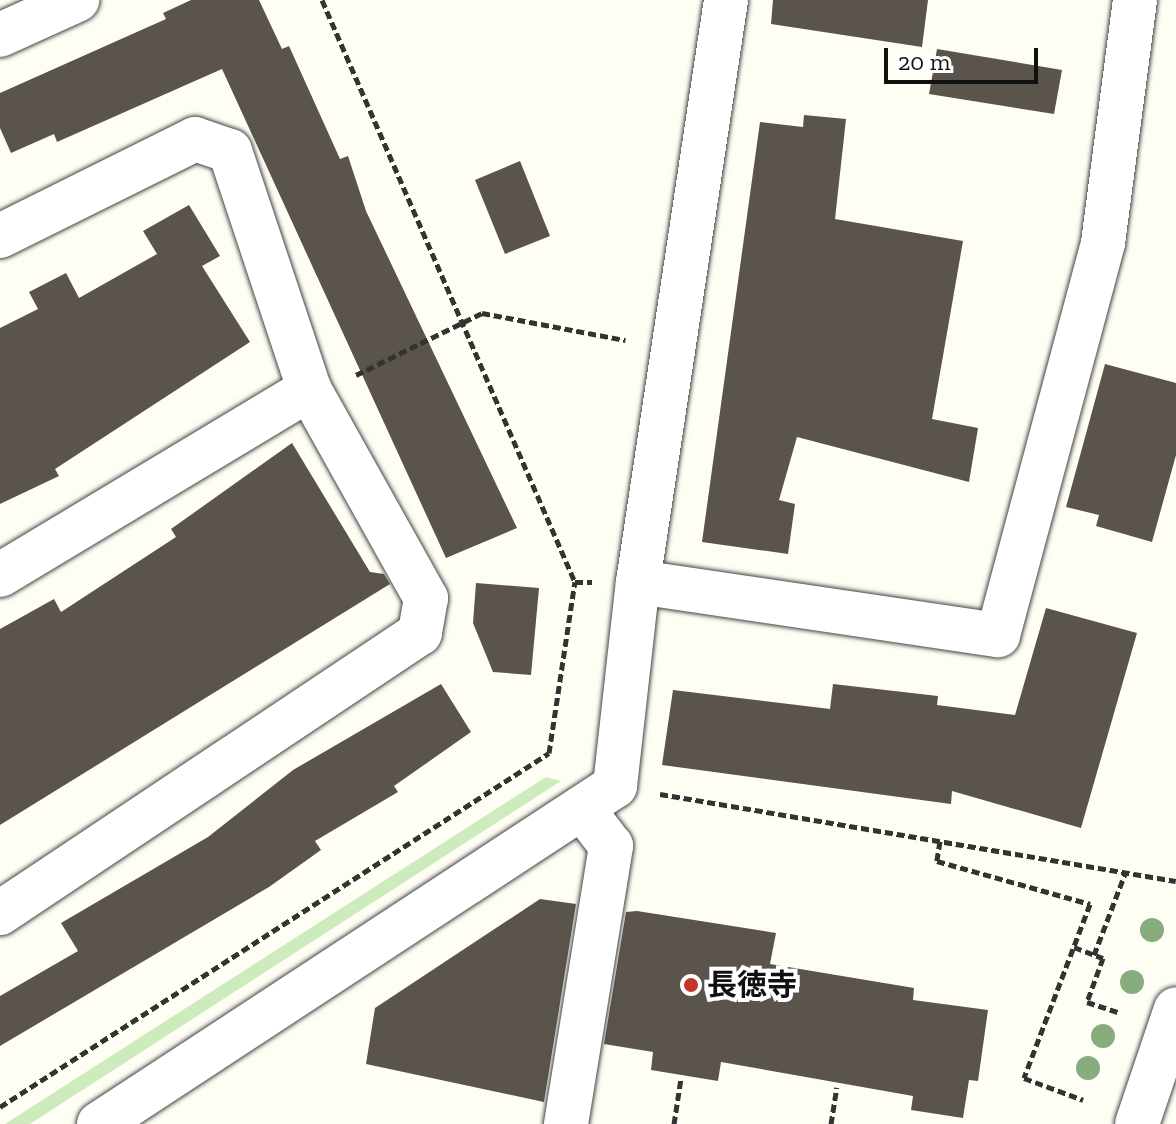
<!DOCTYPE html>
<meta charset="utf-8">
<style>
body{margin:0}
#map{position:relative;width:1176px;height:1124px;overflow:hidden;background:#fffef5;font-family:"Zilla Slab","Noto Sans JP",serif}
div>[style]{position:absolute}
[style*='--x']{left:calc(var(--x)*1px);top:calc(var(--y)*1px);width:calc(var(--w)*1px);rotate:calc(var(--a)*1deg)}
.green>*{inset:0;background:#ceebbd}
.building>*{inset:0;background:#5a544d}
.path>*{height:5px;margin-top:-2.5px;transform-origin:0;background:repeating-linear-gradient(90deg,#333 0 8px,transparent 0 12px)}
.roads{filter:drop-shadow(0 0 2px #444) drop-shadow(0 0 2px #444)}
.minor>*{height:44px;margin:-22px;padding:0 22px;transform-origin:22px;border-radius:22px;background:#fff}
.trees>*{width:24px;height:24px;margin:-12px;border-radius:50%;background:#87ad7f}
.dots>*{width:22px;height:22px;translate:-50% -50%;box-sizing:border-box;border:4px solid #fff;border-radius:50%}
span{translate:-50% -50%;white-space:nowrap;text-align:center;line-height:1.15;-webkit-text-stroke:8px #fff;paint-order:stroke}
.poi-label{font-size:30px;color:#111;font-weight:700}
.left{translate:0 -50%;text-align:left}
.scale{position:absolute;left:884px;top:48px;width:154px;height:36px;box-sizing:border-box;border:4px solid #111;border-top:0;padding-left:10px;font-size:24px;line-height:28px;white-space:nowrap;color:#111;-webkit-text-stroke:6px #fff;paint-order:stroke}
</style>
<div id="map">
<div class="green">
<i style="clip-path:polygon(546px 777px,561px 781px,30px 1124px,5px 1124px)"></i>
</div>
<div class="building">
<i style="clip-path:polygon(191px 0,259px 0,282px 49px,289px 46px,340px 159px,348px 156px,366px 211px,517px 528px,446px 558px,222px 69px,57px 142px,54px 134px,11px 153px,0 128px,0 93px,166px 19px,163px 13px)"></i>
<i style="clip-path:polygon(773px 0,928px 0,922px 47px,771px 24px)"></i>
<i style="clip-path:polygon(937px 49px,1062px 70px,1054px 114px,929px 94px)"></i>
<i style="clip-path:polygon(804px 115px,846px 119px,835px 219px,963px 241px,932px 419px,978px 428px,969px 482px,797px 437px,779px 500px,795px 504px,788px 554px,702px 542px,760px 122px,803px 127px)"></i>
<i style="clip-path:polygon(520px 161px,550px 236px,505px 254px,475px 180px)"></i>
<i style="clip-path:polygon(189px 205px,220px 256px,202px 266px,250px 342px,55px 469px,59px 476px,0 504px,0 328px,38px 309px,29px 292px,66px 273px,79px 298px,157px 254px,143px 231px)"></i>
<i style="clip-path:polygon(1105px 364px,1176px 383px,1176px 455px,1152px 542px,1096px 526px,1099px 515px,1066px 507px)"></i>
<i style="clip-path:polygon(292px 443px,370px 572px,384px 574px,390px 584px,0 825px,0 629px,54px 599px,61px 612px,176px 537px,171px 529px)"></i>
<i style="clip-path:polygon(476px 583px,539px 588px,531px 675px,493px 672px,473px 623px)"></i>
<i style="clip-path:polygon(1046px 608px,1137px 633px,1081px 828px,952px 791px,951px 804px,662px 765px,673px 690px,830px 709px,833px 684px,938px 696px,937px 705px,1015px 715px)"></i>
<i style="clip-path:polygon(441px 684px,471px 732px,394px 786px,398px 792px,315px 841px,321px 850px,269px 887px,0 1046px,0 996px,78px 951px,61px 923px,208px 837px,293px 770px)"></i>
<i style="clip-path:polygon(540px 899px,576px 904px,544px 1102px,366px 1064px,375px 1008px)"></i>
<i style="clip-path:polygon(637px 911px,776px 933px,770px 964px,914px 988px,913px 1000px,988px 1010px,978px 1081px,969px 1080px,963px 1118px,911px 1110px,913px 1096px,721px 1062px,718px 1081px,651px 1070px,653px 1052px,604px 1044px,626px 912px)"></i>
</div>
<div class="path">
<i style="--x:322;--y:0;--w:635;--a:66.51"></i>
<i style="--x:575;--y:582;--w:17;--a:0"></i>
<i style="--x:356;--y:375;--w:140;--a:-26.2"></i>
<i style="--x:482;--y:313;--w:146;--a:10.7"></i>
<i style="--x:660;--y:794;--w:523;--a:9.57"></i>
<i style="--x:940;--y:841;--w:20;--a:99"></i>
<i style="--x:937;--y:861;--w:159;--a:15.7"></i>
<i style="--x:1090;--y:904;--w:186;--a:110.8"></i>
<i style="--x:1024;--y:1078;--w:63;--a:20.4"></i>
<i style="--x:1074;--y:947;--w:31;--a:21"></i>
<i style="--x:1103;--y:958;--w:47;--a:110"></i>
<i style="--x:1087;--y:1002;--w:35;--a:18"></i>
<i style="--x:1094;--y:955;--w:90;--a:-69.1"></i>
<i style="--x:0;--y:1107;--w:653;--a:-32.81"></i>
<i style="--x:549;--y:753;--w:173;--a:-81.4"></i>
<i style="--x:674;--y:1124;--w:47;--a:-81.3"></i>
<i style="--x:831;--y:1124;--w:37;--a:-81"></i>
</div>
<div class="roads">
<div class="minor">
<i style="--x:0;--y:35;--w:85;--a:-24.4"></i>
<i style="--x:0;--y:236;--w:218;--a:-26.4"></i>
<i style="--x:195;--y:139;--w:37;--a:19"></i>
<i style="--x:230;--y:151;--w:251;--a:71.6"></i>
<i style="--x:309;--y:389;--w:240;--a:60.8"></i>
<i style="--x:426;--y:598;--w:36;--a:100"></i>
<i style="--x:420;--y:633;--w:505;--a:146.31"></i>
<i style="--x:0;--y:575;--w:361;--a:-31"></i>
<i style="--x:638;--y:582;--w:364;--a:8.4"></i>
<i style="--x:998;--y:635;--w:406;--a:-75"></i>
<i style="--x:1103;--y:243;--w:245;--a:-82.5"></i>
<i style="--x:99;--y:1124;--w:617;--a:-33.23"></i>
<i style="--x:615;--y:786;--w:205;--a:-83.6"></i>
<i style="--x:638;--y:582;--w:589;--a:-81.4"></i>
<i style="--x:566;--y:1124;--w:282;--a:-80.8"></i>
<i style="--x:611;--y:846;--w:48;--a:-127.3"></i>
<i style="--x:1137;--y:1124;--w:121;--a:-71.3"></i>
</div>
</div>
<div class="trees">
<i style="left:1152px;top:930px"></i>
<i style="left:1132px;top:982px"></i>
<i style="left:1103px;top:1036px"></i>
<i style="left:1088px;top:1068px"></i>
</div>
<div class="dots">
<i style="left:691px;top:985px;background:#c33627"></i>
</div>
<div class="poi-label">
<span class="left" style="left:707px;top:985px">長徳寺</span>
</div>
<div class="scale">20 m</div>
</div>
